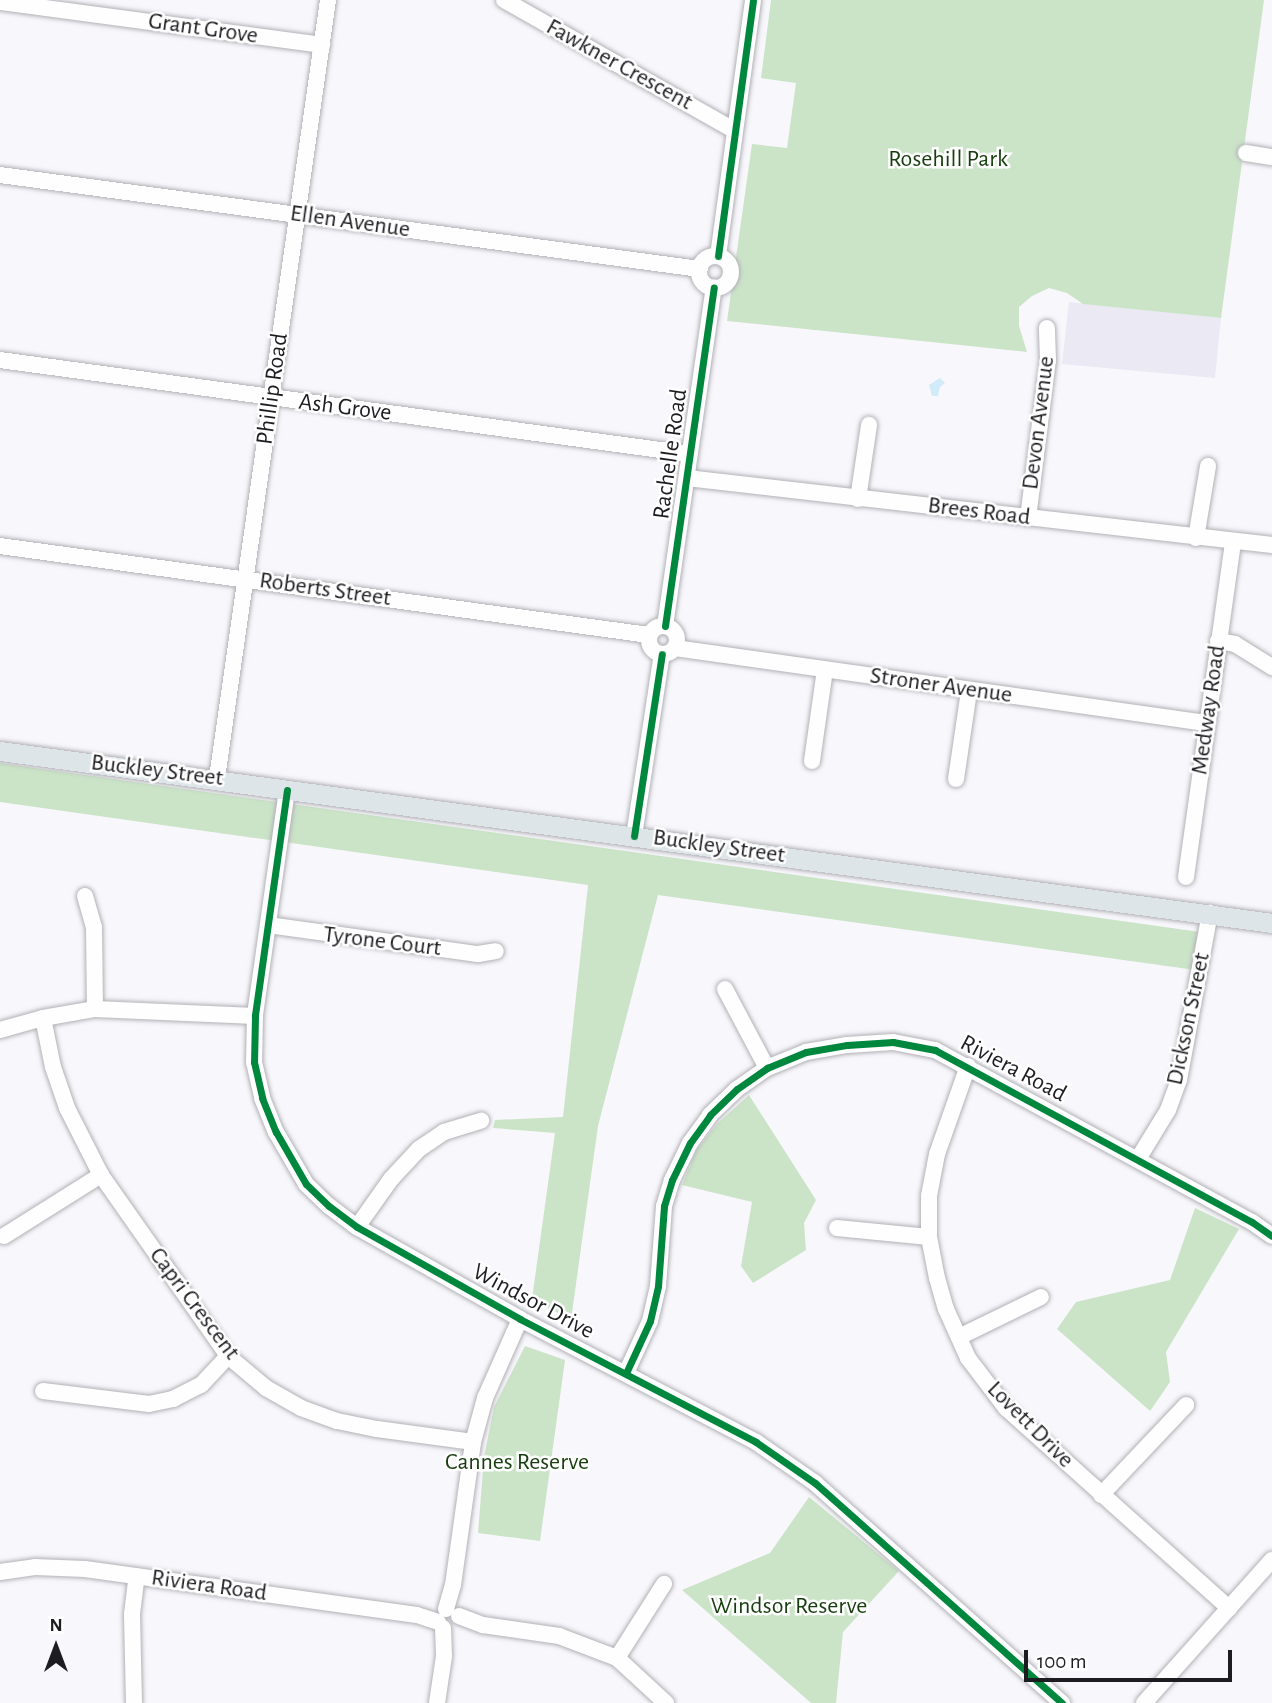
<!DOCTYPE html>
<style>
body{margin:0}
#map{position:relative;width:1272px;height:1703px;overflow:hidden;background:#f8f7fc;font-family:"Alegreya Sans",sans-serif}
div>[style]{position:absolute}
[style*='--x']{left:calc(var(--x)*1px);top:calc(var(--y)*1px);width:calc(var(--w)*1px);rotate:calc(var(--a)*1deg)}
.built>*{inset:0;background:#ebe9f3}
.green>*{inset:0;background:#cbe4c8}
.water>*{inset:0;background:#d2ebf8}
.roads{filter:drop-shadow(0 0 2px #b2b1b6) drop-shadow(0 0 2px #b2b1b6)}
.minor>*{height:16px;margin:-8px;padding:0 8px;transform-origin:8px;border-radius:8px;background:#fefeff}
.minor>.ring{margin:-8px;padding:0;box-sizing:content-box;background:none;border:16px solid #fefeff;border-radius:50%}
.major>*{height:19px;margin:-9.5px;padding:0 9.5px;transform-origin:9.5px;border-radius:9.5px;background:#dee5e9}
.cycleway>*{height:7px;margin:-3.5px;padding:0 3.5px;transform-origin:3.5px;border-radius:3.5px;background:#00873e}
span{translate:-50% -50%;white-space:nowrap;text-align:center;line-height:1.15;-webkit-text-stroke:5px #fff;paint-order:stroke}
.street-label{font-size:24px;color:#1d1d21}
.park-label{font-size:24px;color:#163d0e}
.north{position:absolute;left:21px;top:1612px;width:70px;height:70px;-webkit-text-stroke:5px #fff;paint-order:stroke;rotate:0deg;font-size:19px;font-weight:700;line-height:28px;text-align:center;color:#1d1d21}
.north::after{content:'';display:block;margin:auto;width:24px;height:32px;background:#1d1d21;clip-path:polygon(50% 0,100% 100%,50% 72%,0 100%)}
.scale{position:absolute;left:1024px;top:1650px;width:208px;height:32px;box-sizing:border-box;border:4px solid #1d1d21;border-top:0;padding-left:9px;font-size:21px;line-height:24px;white-space:nowrap;color:#1d1d21;-webkit-text-stroke:5px #fff;paint-order:stroke}
</style>
<div id="map">
<div class="built">
<i style="clip-path:polygon(1069px 302px,1221px 318px,1215px 378px,1062px 364px)"></i>
</div>
<div class="green">
<i style="clip-path:polygon(771px 0,1264px 0,1221px 318px,1083px 304px,1067px 293px,1049px 288px,1032px 296px,1019px 307px,1019px 326px,1027px 352px,727px 321px,752px 144px,787px 148px,796px 83px,761px 78px)"></i>
<i style="clip-path:polygon(0 763px,1200px 932px,1195px 970px,658px 895px,598px 1126px,571px 1320px,532px 1299px,555px 1133px,493px 1128px,495px 1120px,563px 1117px,588px 885px,0 802px)"></i>
<i style="clip-path:polygon(749px 1095px,816px 1200px,804px 1223px,806px 1250px,753px 1283px,741px 1266px,752px 1202px,682px 1185px,696px 1151px,717px 1124px)"></i>
<i style="clip-path:polygon(1195px 1208px,1239px 1229px,1166px 1352px,1170px 1382px,1150px 1411px,1057px 1329px,1076px 1302px,1170px 1280px)"></i>
<i style="clip-path:polygon(525px 1346px,565px 1360px,540px 1541px,478px 1533px,484px 1457px,494px 1407px)"></i>
<i style="clip-path:polygon(809px 1497px,899px 1571px,843px 1632px,836px 1703px,811px 1703px,682px 1590px,770px 1553px)"></i>
</div>
<div class="water">
<i style="clip-path:polygon(940px 378px,945px 383px,940px 387px,938px 396px,932px 396px,929px 385px)"></i>
</div>
<div class="roads">
<div class="minor">
<i style="--x:504;--y:0;--w:264;--a:29.5"></i>
<i style="--x:0;--y:2;--w:325;--a:7.6"></i>
<i style="--x:1246;--y:153;--w:26;--a:9"></i>
<i style="--x:0;--y:175;--w:706;--a:7.65"></i>
<i style="--x:718;--y:256;--w:258;--a:-82.2"></i>
<i class="ring" style="left:699px;top:256px;width:16px;height:16px"></i>
<i style="--x:0;--y:360;--w:696;--a:7.76"></i>
<i style="--x:687;--y:478;--w:589;--a:6.53"></i>
<i style="--x:858;--y:499;--w:75;--a:-81.5"></i>
<i style="--x:1028;--y:518;--w:159;--a:-82.8"></i>
<i style="--x:1048;--y:360;--w:32;--a:-92"></i>
<i style="--x:1196;--y:538;--w:73;--a:-80.5"></i>
<i style="--x:0;--y:546;--w:655;--a:7.81"></i>
<i class="ring" style="left:649px;top:626px;width:12px;height:12px"></i>
<i style="--x:665;--y:626;--w:342;--a:-81.8"></i>
<i style="--x:1218;--y:641;--w:17;--a:10"></i>
<i style="--x:1235;--y:644;--w:44;--a:31.9"></i>
<i style="--x:675;--y:648;--w:536;--a:8.04"></i>
<i style="--x:812;--y:761;--w:92;--a:-81.9"></i>
<i style="--x:217;--y:778;--w:786;--a:-81.88"></i>
<i style="--x:956;--y:779;--w:89;--a:-81.6"></i>
<i style="--x:287;--y:790;--w:228;--a:98.1"></i>
<i style="--x:255;--y:1016;--w:46;--a:91.2"></i>
<i style="--x:254;--y:1062;--w:37;--a:77"></i>
<i style="--x:262;--y:1098;--w:37;--a:68"></i>
<i style="--x:276;--y:1132;--w:60;--a:60"></i>
<i style="--x:306;--y:1184;--w:32;--a:44"></i>
<i style="--x:329;--y:1206;--w:35;--a:37"></i>
<i style="--x:357;--y:1227;--w:187;--a:29.4"></i>
<i style="--x:520;--y:1319;--w:266;--a:27.5"></i>
<i style="--x:756;--y:1442;--w:72;--a:34.8"></i>
<i style="--x:815;--y:1483;--w:331;--a:41.7"></i>
<i style="--x:634;--y:836;--w:184;--a:-81.3"></i>
<i style="--x:1186;--y:877;--w:337;--a:-82"></i>
<i style="--x:85;--y:896;--w:32;--a:74"></i>
<i style="--x:94;--y:927;--w:82;--a:89.3"></i>
<i style="--x:268;--y:925;--w:212;--a:7.9"></i>
<i style="--x:478;--y:954;--w:18;--a:-9"></i>
<i style="--x:725;--y:989;--w:89;--a:62"></i>
<i style="--x:43;--y:1018;--w:50;--a:78.5"></i>
<i style="--x:53;--y:1067;--w:43;--a:71.1"></i>
<i style="--x:67;--y:1108;--w:75;--a:63.1"></i>
<i style="--x:101;--y:1175;--w:221;--a:54.9"></i>
<i style="--x:228;--y:1356;--w:50;--a:40.1"></i>
<i style="--x:266;--y:1388;--w:40;--a:29.7"></i>
<i style="--x:301;--y:1408;--w:38;--a:20"></i>
<i style="--x:337;--y:1421;--w:41;--a:11.3"></i>
<i style="--x:377;--y:1429;--w:97;--a:7.7"></i>
<i style="--x:0;--y:1030;--w:45;--a:-15.6"></i>
<i style="--x:43;--y:1018;--w:53;--a:-9.8"></i>
<i style="--x:95;--y:1009;--w:160;--a:2.5"></i>
<i style="--x:968;--y:1066;--w:93;--a:109.4"></i>
<i style="--x:937;--y:1154;--w:43;--a:100.8"></i>
<i style="--x:929;--y:1196;--w:41;--a:90"></i>
<i style="--x:929;--y:1237;--w:42;--a:79"></i>
<i style="--x:937;--y:1278;--w:32;--a:74"></i>
<i style="--x:946;--y:1309;--w:54;--a:65.8"></i>
<i style="--x:968;--y:1358;--w:63;--a:52.8"></i>
<i style="--x:1006;--y:1408;--w:300;--a:41.9"></i>
<i style="--x:1138;--y:1159;--w:57;--a:-58.5"></i>
<i style="--x:1168;--y:1110;--w:32;--a:-70"></i>
<i style="--x:1179;--y:1080;--w:170;--a:-79.5"></i>
<i style="--x:357;--y:1227;--w:59;--a:-54.7"></i>
<i style="--x:391;--y:1179;--w:41;--a:-47"></i>
<i style="--x:419;--y:1149;--w:30;--a:-34"></i>
<i style="--x:444;--y:1132;--w:39;--a:-17"></i>
<i style="--x:837;--y:1228;--w:92;--a:5.6"></i>
<i style="--x:4;--y:1236;--w:115;--a:-32.2"></i>
<i style="--x:959;--y:1337;--w:91;--a:-26"></i>
<i style="--x:626;--y:1373;--w:57;--a:-65.2"></i>
<i style="--x:650;--y:1321;--w:36;--a:-77"></i>
<i style="--x:658;--y:1286;--w:80;--a:-85.7"></i>
<i style="--x:664;--y:1206;--w:27;--a:-73"></i>
<i style="--x:672;--y:1180;--w:41;--a:-64.1"></i>
<i style="--x:690;--y:1143;--w:34;--a:-54"></i>
<i style="--x:710;--y:1115;--w:37;--a:-44"></i>
<i style="--x:737;--y:1089;--w:37;--a:-35"></i>
<i style="--x:767;--y:1068;--w:42;--a:-22.3"></i>
<i style="--x:806;--y:1052;--w:42;--a:-9.7"></i>
<i style="--x:847;--y:1045;--w:46;--a:-3.7"></i>
<i style="--x:893;--y:1042;--w:43;--a:10.8"></i>
<i style="--x:935;--y:1050;--w:361;--a:28.5"></i>
<i style="--x:1252;--y:1222;--w:24;--a:35"></i>
<i style="--x:43;--y:1391;--w:107;--a:7"></i>
<i style="--x:149;--y:1404;--w:25;--a:-12"></i>
<i style="--x:173;--y:1399;--w:31;--a:-27"></i>
<i style="--x:201;--y:1385;--w:40;--a:-47"></i>
<i style="--x:1101;--y:1495;--w:124;--a:-46.6"></i>
<i style="--x:0;--y:1572;--w:35;--a:-8"></i>
<i style="--x:35;--y:1567;--w:50;--a:2.3"></i>
<i style="--x:85;--y:1569;--w:335;--a:7.9"></i>
<i style="--x:417;--y:1615;--w:22;--a:18"></i>
<i style="--x:446;--y:1609;--w:25;--a:-74"></i>
<i style="--x:453;--y:1585;--w:144;--a:-82"></i>
<i style="--x:473;--y:1442;--w:46;--a:-74.7"></i>
<i style="--x:485;--y:1398;--w:86;--a:-66.1"></i>
<i style="--x:459;--y:1616;--w:26;--a:21"></i>
<i style="--x:483;--y:1625;--w:77;--a:8.2"></i>
<i style="--x:559;--y:1636;--w:62;--a:20.8"></i>
<i style="--x:617;--y:1658;--w:67;--a:42.6"></i>
<i style="--x:617;--y:1658;--w:88;--a:-57.6"></i>
<i style="--x:134;--y:1703;--w:89;--a:-91.3"></i>
<i style="--x:132;--y:1614;--w:38;--a:-83"></i>
<i style="--x:437;--y:1703;--w:48;--a:-81.5"></i>
<i style="--x:444;--y:1656;--w:28;--a:-92"></i>
<i style="--x:1144;--y:1703;--w:192;--a:-48.2"></i>
</div>
<div class="major">
<i style="--x:0;--y:751;--w:1284;--a:7.7"></i>
</div>
</div>
<div class="cycleway">
<i style="--x:718;--y:256;--w:258;--a:-82.2"></i>
<i style="--x:665;--y:626;--w:342;--a:-81.8"></i>
<i style="--x:287;--y:790;--w:228;--a:98.1"></i>
<i style="--x:255;--y:1016;--w:46;--a:91.2"></i>
<i style="--x:254;--y:1062;--w:37;--a:77"></i>
<i style="--x:262;--y:1098;--w:37;--a:68"></i>
<i style="--x:276;--y:1132;--w:60;--a:60"></i>
<i style="--x:306;--y:1184;--w:32;--a:44"></i>
<i style="--x:329;--y:1206;--w:35;--a:37"></i>
<i style="--x:357;--y:1227;--w:187;--a:29.4"></i>
<i style="--x:520;--y:1319;--w:266;--a:27.5"></i>
<i style="--x:756;--y:1442;--w:72;--a:34.8"></i>
<i style="--x:815;--y:1483;--w:331;--a:41.7"></i>
<i style="--x:634;--y:836;--w:184;--a:-81.3"></i>
<i style="--x:626;--y:1373;--w:57;--a:-65.2"></i>
<i style="--x:650;--y:1321;--w:36;--a:-77"></i>
<i style="--x:658;--y:1286;--w:80;--a:-85.7"></i>
<i style="--x:664;--y:1206;--w:27;--a:-73"></i>
<i style="--x:672;--y:1180;--w:41;--a:-64.1"></i>
<i style="--x:690;--y:1143;--w:34;--a:-54"></i>
<i style="--x:710;--y:1115;--w:37;--a:-44"></i>
<i style="--x:737;--y:1089;--w:37;--a:-35"></i>
<i style="--x:767;--y:1068;--w:42;--a:-22.3"></i>
<i style="--x:806;--y:1052;--w:42;--a:-9.7"></i>
<i style="--x:847;--y:1045;--w:46;--a:-3.7"></i>
<i style="--x:893;--y:1042;--w:43;--a:10.8"></i>
<i style="--x:935;--y:1050;--w:361;--a:28.5"></i>
<i style="--x:1252;--y:1222;--w:24;--a:35"></i>
</div>
<div class="street-label">
<span style="left:203px;top:29px;rotate:8deg">Grant Grove</span>
<span style="left:619px;top:65px;rotate:29deg">Fawkner Crescent</span>
<span style="left:350px;top:222px;rotate:8deg">Ellen Avenue</span>
<span style="left:273px;top:389px;rotate:-82deg">Phillip Road</span>
<span style="left:345px;top:408px;rotate:7deg">Ash Grove</span>
<span style="left:1039px;top:423px;rotate:-83deg">Devon Avenue</span>
<span style="left:671px;top:454px;rotate:-82deg">Rachelle Road</span>
<span style="left:979px;top:512px;rotate:7deg">Brees Road</span>
<span style="left:325px;top:590px;rotate:8deg">Roberts Street</span>
<span style="left:941px;top:686px;rotate:8deg">Stroner Avenue</span>
<span style="left:1209px;top:710px;rotate:-82deg">Medway Road</span>
<span style="left:157px;top:771px;rotate:7deg">Buckley Street</span>
<span style="left:719px;top:847px;rotate:8deg">Buckley Street</span>
<span style="left:382px;top:942px;rotate:7deg">Tyrone Court</span>
<span style="left:1189px;top:1019px;rotate:-78deg">Dickson Street</span>
<span style="left:1013px;top:1069px;rotate:28deg">Riviera Road</span>
<span style="left:533px;top:1302px;rotate:28deg">Windsor Drive</span>
<span style="left:194px;top:1304px;rotate:53deg">Capri Crescent</span>
<span style="left:1030px;top:1425px;rotate:45deg">Lovett Drive</span>
<span style="left:209px;top:1586px;rotate:8deg">Riviera Road</span>
</div>
<div class="park-label">
<span style="left:948px;top:160px">Rosehill Park</span>
<span style="left:517px;top:1463px">Cannes Reserve</span>
<span style="left:789px;top:1607px">Windsor Reserve</span>
</div>
<div class="north">N</div>
<div class="scale">100 m</div>
</div>
